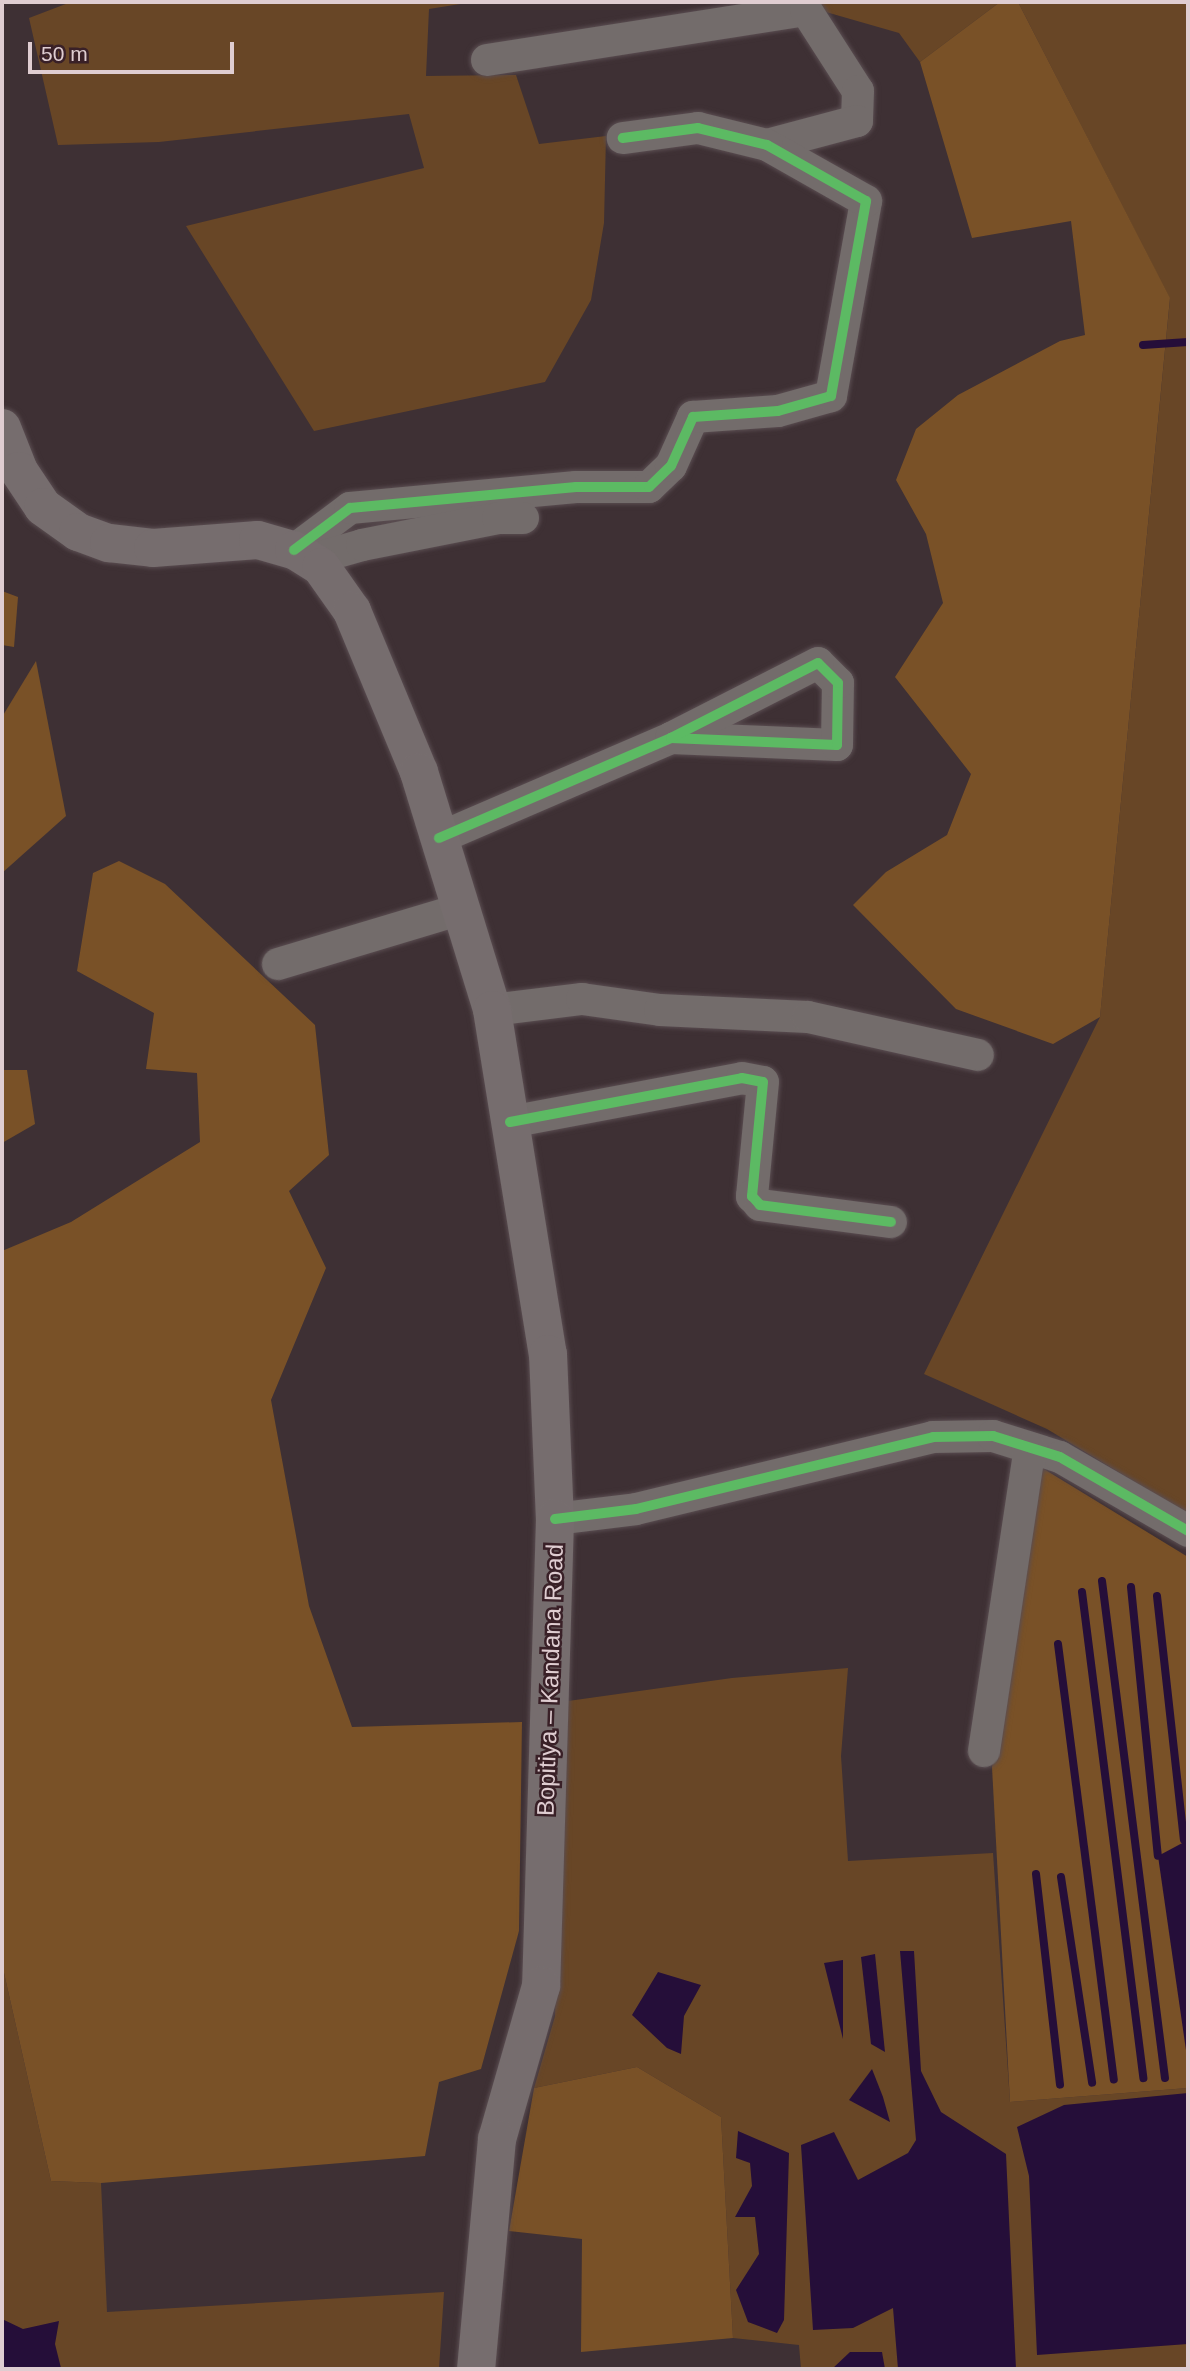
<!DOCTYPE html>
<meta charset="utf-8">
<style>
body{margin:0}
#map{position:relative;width:1190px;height:2371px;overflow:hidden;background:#3e3034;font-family:Arial,sans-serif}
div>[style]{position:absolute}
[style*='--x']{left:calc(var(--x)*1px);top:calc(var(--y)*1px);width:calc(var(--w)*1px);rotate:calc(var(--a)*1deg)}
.green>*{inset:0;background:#684626}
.forest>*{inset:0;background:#795127}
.water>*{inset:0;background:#250e39}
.stream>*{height:8px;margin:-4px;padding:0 4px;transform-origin:4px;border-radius:4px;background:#250e39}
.roads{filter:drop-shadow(0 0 2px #5a4d51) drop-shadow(0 0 2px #5a4d51)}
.minor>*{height:32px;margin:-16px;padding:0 16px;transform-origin:16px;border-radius:16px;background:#736c6b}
.secondary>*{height:38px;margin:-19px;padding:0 19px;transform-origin:19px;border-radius:19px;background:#766d6e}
.cycleway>*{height:10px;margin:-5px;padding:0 5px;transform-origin:5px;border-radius:5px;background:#5cba63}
span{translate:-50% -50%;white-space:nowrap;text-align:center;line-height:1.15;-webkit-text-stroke:5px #392027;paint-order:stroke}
.street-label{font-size:24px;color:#dfcdd1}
.frame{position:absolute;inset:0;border:4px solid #dfcdd1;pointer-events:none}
.scale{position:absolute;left:28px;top:42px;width:206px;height:32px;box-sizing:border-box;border:4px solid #dfcdd1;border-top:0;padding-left:9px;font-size:21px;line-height:24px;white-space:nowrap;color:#dfcdd1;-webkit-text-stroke:5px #392027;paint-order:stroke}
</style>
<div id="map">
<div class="green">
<i style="clip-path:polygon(71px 2px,473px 2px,429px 9px,426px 76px,516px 75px,539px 144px,606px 136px,604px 223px,591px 300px,545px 382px,314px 431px,186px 226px,424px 168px,409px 114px,159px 142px,58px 145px,29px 18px)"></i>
<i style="clip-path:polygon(791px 2px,1000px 2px,920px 62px,899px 33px)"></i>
<i style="clip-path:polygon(1018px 2px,1188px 2px,1188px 1514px,1047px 1429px,924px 1374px,1100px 1017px,1170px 299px)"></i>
<i style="clip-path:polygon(848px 1668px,841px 1756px,848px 1861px,993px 1853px,1010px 2102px,1188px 2088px,1188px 2369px,801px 2369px,799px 2345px,733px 2338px,721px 2117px,637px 2067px,534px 2088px,555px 2016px,561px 1702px,732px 1678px)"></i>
<i style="clip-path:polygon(2px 1964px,51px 2181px,101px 2183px,107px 2312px,444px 2292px,439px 2369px,2px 2369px)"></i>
</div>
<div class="forest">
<i style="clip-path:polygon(1000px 2px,1018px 2px,1170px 298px,1100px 1017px,1053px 1044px,956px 1009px,853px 905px,886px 872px,947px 835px,971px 774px,895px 677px,943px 603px,926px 534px,896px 480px,916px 429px,958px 395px,1060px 341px,1085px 335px,1071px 221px,972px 238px,920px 62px)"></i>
<i style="clip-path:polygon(2px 591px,18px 597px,14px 647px,2px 645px)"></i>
<i style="clip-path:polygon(36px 661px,66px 816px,2px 873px,2px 717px)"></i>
<i style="clip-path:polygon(119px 861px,165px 884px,315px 1025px,329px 1155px,289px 1191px,326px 1268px,271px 1400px,309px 1606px,352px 1727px,522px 1722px,519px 1931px,481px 2069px,439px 2082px,425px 2156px,101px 2183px,51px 2181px,2px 1964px,2px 1251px,71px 1222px,200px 1142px,197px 1073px,146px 1069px,154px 1013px,77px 971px,93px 873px)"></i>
<i style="clip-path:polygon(2px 1070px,27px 1070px,35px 1124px,2px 1143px)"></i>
<i style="clip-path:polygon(1039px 1466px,1188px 1557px,1188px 2088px,1010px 2102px,992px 1767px)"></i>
<i style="clip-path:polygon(637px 2067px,721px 2117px,733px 2338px,581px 2352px,582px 2239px,509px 2231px,534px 2088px)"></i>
</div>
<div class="water">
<i style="clip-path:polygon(1188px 1840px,1188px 2064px,1158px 1856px)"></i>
<i style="clip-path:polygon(900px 1951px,914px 1951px,921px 2071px,941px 2112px,1006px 2154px,1016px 2369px,898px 2369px,893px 2308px,853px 2328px,813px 2330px,801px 2145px,834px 2132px,858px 2180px,908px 2153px,916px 2140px)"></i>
<i style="clip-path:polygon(875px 1954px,885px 2052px,871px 2044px,861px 1957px)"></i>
<i style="clip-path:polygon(843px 1960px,843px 2039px,824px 1963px)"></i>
<i style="clip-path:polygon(658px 1972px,701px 1985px,684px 2016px,681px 2054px,667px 2048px,632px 2015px)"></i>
<i style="clip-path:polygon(872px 2069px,883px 2097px,890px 2122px,849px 2100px)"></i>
<i style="clip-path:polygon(1188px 2093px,1188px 2344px,1037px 2355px,1029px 2176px,1017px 2127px,1064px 2105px)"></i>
<i style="clip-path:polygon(738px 2131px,789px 2153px,784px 2320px,777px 2333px,748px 2322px,736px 2290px,759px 2254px,755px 2217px,735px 2217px,752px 2186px,750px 2163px,736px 2158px)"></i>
<i style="clip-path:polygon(2px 2319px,23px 2329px,59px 2321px,55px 2344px,61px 2368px,2px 2369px)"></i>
<i style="clip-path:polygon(850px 2352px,882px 2352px,885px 2369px,832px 2369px)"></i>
</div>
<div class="stream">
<i style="--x:1143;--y:345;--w:45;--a:-3.8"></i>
<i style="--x:1102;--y:1581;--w:501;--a:82.78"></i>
<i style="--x:1131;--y:1587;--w:270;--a:84.3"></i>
<i style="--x:1082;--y:1592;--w:490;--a:82.8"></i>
<i style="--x:1157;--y:1596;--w:245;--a:83.7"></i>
<i style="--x:1058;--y:1644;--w:439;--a:82.7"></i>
<i style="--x:1036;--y:1874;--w:212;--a:83.5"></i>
<i style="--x:1061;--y:1877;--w:208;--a:81.4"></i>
</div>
<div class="roads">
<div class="minor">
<i style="--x:487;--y:60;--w:323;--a:-8.9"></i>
<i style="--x:806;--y:10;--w:96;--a:57.3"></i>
<i style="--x:858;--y:91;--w:30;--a:92"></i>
<i style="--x:857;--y:121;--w:93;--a:165.1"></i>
<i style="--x:294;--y:550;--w:70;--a:-36.9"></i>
<i style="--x:350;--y:508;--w:227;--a:-5.3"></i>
<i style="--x:576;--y:487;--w:73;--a:0"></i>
<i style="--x:649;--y:487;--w:30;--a:-44"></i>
<i style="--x:671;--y:466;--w:54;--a:-65.8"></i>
<i style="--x:693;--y:417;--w:85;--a:-4"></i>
<i style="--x:778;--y:411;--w:55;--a:-15.8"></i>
<i style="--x:831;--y:396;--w:198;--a:-79.8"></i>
<i style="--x:866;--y:201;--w:114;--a:-150.5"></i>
<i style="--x:767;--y:145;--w:71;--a:-166.2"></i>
<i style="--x:698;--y:128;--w:76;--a:172.4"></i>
<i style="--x:310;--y:560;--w:54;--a:-16.1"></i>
<i style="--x:362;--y:545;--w:139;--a:-11.2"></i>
<i style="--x:498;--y:518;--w:25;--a:0"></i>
<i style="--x:439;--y:838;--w:253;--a:-23.3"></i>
<i style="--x:671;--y:738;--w:166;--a:2.4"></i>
<i style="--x:837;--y:745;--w:62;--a:-89.1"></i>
<i style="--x:838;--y:683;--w:28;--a:-135"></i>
<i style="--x:818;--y:663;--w:165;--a:153"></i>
<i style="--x:278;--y:964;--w:191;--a:-16.7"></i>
<i style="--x:492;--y:1010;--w:91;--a:-7"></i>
<i style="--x:582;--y:999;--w:79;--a:8"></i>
<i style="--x:660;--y:1010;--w:148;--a:2.7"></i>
<i style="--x:808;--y:1017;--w:174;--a:12.6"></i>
<i style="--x:510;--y:1122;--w:236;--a:-10.7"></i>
<i style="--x:742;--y:1078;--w:21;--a:11"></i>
<i style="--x:763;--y:1082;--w:115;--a:95.5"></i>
<i style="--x:752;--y:1196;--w:12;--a:48"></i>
<i style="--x:760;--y:1205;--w:132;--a:7.4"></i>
<i style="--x:555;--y:1519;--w:82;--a:-7"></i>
<i style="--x:636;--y:1509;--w:306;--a:-13.6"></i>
<i style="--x:933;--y:1437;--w:60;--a:-1"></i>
<i style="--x:993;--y:1436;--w:70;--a:17.4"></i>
<i style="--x:1060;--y:1457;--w:148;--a:30"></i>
<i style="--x:984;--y:1751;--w:306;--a:-81.4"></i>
</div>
<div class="secondary">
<i style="--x:2;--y:428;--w:46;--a:68.4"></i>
<i style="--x:19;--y:471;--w:43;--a:56.3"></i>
<i style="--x:43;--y:507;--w:43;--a:35.5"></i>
<i style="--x:78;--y:532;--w:33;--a:20"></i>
<i style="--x:109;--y:543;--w:44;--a:6.5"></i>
<i style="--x:153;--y:548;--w:105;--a:-4.4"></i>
<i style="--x:258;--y:540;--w:37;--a:16"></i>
<i style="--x:294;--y:550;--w:32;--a:32"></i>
<i style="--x:321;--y:567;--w:54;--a:54.8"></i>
<i style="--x:352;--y:611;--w:174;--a:67.4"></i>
<i style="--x:419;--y:772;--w:249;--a:72.9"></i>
<i style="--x:492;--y:1010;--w:349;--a:80.8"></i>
<i style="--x:548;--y:1354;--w:165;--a:87.6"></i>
<i style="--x:555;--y:1519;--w:467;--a:91.7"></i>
<i style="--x:541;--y:1986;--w:159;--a:106"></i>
<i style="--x:497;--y:2139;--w:231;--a:95.2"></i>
</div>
</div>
<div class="cycleway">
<i style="--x:294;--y:550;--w:70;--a:-36.9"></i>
<i style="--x:350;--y:508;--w:227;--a:-5.3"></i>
<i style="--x:576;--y:487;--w:73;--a:0"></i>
<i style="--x:649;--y:487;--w:30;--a:-44"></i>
<i style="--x:671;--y:466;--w:54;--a:-65.8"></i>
<i style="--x:693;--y:417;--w:85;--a:-4"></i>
<i style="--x:778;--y:411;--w:55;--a:-15.8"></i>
<i style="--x:831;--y:396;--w:198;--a:-79.8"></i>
<i style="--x:866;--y:201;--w:114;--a:-150.5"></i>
<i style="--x:767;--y:145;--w:71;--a:-166.2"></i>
<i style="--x:698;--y:128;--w:76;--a:172.4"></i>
<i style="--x:439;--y:838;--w:253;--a:-23.3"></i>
<i style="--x:671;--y:738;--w:166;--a:2.4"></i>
<i style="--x:837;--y:745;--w:62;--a:-89.1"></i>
<i style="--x:838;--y:683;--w:28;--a:-135"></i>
<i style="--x:818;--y:663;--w:165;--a:153"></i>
<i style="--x:510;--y:1122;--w:236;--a:-10.7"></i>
<i style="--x:742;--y:1078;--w:21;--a:11"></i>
<i style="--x:763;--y:1082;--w:115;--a:95.5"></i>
<i style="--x:752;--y:1196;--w:12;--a:48"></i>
<i style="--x:760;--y:1205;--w:132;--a:7.4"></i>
<i style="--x:555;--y:1519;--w:82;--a:-7"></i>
<i style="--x:636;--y:1509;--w:306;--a:-13.6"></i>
<i style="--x:933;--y:1437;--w:60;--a:-1"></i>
<i style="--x:993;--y:1436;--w:70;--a:17.4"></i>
<i style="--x:1060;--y:1457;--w:148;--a:30"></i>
</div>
<div class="street-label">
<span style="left:550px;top:1680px;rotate:-88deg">Bopitiya – Kandana Road</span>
</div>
<div class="frame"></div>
<div class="scale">50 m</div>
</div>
